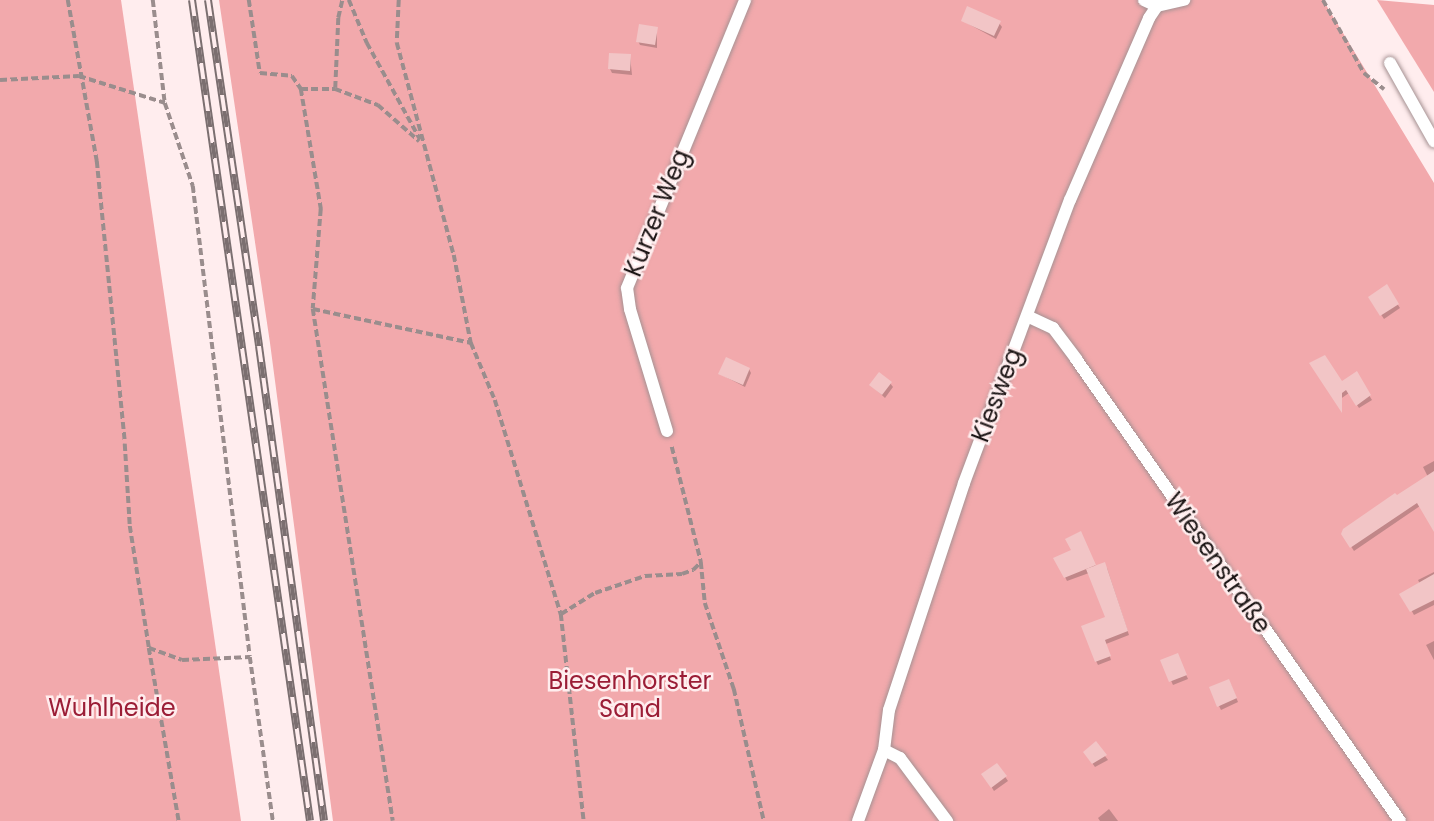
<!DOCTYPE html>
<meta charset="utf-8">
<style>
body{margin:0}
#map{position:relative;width:1434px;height:821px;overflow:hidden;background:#ffedee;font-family:Poppins,sans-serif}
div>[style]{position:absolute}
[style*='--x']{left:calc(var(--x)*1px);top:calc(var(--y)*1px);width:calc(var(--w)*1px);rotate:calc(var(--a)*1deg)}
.green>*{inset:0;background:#f2a9ac}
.shadow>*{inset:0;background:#0003}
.building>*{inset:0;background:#f2c5c6}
.path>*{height:3.5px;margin-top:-1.75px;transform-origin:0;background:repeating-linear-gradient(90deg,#9a8d8d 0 7px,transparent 0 10.5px)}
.roads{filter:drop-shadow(0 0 2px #a69293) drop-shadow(0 0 2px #a69293)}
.service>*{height:12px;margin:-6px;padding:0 6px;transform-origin:6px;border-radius:6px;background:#fff}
.rail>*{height:8px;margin-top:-4px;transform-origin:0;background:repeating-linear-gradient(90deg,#ffedee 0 16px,#7b6f70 0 32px);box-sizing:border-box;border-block:2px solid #7b6f70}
span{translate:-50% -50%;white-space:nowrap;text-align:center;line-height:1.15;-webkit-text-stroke:5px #ffedee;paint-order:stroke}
.street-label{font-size:24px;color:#1c1515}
.park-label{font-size:24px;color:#9b1d36}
</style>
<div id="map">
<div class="green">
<i style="clip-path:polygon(0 0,121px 0,241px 821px,0 821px)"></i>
<i style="clip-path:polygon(219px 0,1323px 0,1434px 183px,1434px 821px,333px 821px,270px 343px)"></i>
<i style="clip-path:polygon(1377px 0,1434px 5px,1434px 92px)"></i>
</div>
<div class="shadow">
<i style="clip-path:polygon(963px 21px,999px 23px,1002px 27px,996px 39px)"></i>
<i style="clip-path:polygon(657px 28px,657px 48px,640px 45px,638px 41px)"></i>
<i style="clip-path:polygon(630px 56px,632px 75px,612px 73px,610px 69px)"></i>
<i style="clip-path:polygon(1386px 287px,1400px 308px,1384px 319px,1370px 298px)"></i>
<i style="clip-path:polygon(749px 369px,751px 373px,745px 387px,720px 374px)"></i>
<i style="clip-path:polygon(1356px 374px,1372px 400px,1359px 408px,1349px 393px,1336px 402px,1341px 384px)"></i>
<i style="clip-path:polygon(890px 383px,893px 387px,885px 398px,871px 385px)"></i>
<i style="clip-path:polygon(1434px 461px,1434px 486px,1433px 487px,1423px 467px)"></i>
<i style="clip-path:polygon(1395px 495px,1434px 497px,1434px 529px,1420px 506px,1354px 551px,1343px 534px)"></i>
<i style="clip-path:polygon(1082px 537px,1096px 567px,1107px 568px,1129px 635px,1106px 644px,1111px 660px,1098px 665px,1096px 661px,1107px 618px,1089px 573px,1067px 581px,1056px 559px,1073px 551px)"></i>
<i style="clip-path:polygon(1434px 572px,1434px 605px,1414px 615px,1402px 594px,1420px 584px,1418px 580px)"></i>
<i style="clip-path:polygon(1434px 641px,1434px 660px,1426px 645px)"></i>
<i style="clip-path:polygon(1179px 659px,1188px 679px,1173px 685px,1162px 661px)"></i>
<i style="clip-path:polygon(1231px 685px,1238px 702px,1221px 710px,1219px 706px)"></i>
<i style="clip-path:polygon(1095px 743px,1108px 760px,1095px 767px,1087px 756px)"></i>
<i style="clip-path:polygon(997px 765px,1008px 781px,994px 791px,984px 775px)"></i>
<i style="clip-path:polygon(1109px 809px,1118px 821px,1100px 821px,1098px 818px)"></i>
</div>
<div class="building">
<i style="clip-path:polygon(967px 6px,1001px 21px,994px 36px,961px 21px)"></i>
<i style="clip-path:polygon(639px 24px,658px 27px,655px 45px,636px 42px)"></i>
<i style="clip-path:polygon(609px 53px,631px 54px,630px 71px,608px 69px)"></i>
<i style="clip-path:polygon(1387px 284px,1399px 304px,1380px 316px,1368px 297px)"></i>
<i style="clip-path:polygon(1325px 355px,1342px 381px,1357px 371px,1371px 395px,1356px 406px,1346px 390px,1342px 393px,1342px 413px,1309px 363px)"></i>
<i style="clip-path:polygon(726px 357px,750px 368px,743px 385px,718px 374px)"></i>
<i style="clip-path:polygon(879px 372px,892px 382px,882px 395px,869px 385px)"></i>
<i style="clip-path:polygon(1434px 471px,1434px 532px,1417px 503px,1350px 548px,1341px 534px,1343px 529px,1395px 493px,1397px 495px)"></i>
<i style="clip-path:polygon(1081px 531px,1096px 565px,1064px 578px,1053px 558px,1071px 550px,1065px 539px)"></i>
<i style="clip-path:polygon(1105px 562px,1128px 631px,1105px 640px,1111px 656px,1095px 662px,1081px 626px,1105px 617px,1086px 569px)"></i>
<i style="clip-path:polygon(1434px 574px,1434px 600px,1410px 612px,1399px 594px)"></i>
<i style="clip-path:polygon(1178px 653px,1187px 675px,1169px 682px,1160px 660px)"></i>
<i style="clip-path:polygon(1229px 679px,1237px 698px,1217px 707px,1209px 687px)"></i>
<i style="clip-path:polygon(1096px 741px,1107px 755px,1092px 764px,1083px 752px)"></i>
<i style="clip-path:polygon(997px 763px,1007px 776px,991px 788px,981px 774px)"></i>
</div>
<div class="path">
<i style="--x:68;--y:0;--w:164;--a:79.8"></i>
<i style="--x:97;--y:161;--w:284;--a:84.3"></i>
<i style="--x:125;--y:444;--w:82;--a:86.5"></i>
<i style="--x:130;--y:526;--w:123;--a:81.1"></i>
<i style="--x:149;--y:648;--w:35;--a:20"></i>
<i style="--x:182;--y:660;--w:68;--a:-2.5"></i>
<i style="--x:153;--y:0;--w:104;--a:83.4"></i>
<i style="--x:165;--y:103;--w:88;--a:71.4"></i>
<i style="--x:193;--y:186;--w:474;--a:83.1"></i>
<i style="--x:250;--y:657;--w:166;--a:82"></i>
<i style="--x:249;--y:0;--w:74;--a:81.4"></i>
<i style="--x:260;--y:73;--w:32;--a:5"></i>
<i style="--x:292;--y:76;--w:16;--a:55"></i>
<i style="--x:301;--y:89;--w:122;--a:80.5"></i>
<i style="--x:321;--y:209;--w:100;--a:94.6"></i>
<i style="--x:313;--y:309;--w:518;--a:81.12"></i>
<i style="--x:349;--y:0;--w:47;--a:67.3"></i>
<i style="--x:367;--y:43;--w:110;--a:61.1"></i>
<i style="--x:399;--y:0;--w:43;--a:92.7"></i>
<i style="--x:397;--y:43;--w:220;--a:75"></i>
<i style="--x:454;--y:255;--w:90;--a:79.1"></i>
<i style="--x:471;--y:343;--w:62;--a:67.2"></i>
<i style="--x:495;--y:400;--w:224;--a:72.9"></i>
<i style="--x:561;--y:614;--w:208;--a:83.7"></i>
<i style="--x:1323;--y:0;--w:84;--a:60.7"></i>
<i style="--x:1364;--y:73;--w:26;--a:39"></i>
<i style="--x:0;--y:80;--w:79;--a:-2.9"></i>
<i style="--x:79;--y:76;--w:90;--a:17.4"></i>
<i style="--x:335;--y:88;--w:70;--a:-87.5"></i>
<i style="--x:338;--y:18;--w:18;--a:-77"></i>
<i style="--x:301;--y:89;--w:34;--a:0"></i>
<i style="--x:335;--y:89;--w:46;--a:20.4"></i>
<i style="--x:378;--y:105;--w:55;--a:41.3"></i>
<i style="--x:313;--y:309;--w:162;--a:12.1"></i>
<i style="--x:672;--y:447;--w:119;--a:75.8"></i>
<i style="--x:701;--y:562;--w:41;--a:84.4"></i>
<i style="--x:705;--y:603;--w:91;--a:71.4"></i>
<i style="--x:734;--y:689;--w:135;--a:77.2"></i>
<i style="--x:561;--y:614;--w:40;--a:-32"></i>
<i style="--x:595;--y:593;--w:53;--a:-18.8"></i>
<i style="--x:645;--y:576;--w:37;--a:-3"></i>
<i style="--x:682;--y:574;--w:12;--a:-20"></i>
<i style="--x:693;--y:570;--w:10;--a:-45"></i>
<i style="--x:149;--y:648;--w:176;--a:80.2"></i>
</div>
<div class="roads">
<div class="service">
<i style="--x:1144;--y:0;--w:14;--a:25"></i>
<i style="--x:1390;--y:63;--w:90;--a:60.6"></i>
<i style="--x:1027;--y:316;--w:29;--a:25"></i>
<i style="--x:1053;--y:328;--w:39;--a:53"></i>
<i style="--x:1076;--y:359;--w:564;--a:54.96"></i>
<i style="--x:667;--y:431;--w:127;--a:-106.9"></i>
<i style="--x:630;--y:309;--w:21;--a:-98"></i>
<i style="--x:627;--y:288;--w:311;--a:-67.7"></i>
<i style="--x:884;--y:750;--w:18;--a:27"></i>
<i style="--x:900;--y:758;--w:79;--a:53.3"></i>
<i style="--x:858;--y:821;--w:76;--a:-69.9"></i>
<i style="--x:884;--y:750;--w:40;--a:-82.9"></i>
<i style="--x:889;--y:710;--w:239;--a:-71.7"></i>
<i style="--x:964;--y:483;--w:302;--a:-69.5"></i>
<i style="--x:1070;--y:200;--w:198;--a:-66.5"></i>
<i style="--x:1149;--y:18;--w:14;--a:-56"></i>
<i style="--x:1157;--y:6;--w:28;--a:-13"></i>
</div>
</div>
<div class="rail">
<i style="--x:192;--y:0;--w:829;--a:81.82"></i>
<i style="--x:208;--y:0;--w:350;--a:81.6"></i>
<i style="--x:259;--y:346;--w:479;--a:82.2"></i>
</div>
<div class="street-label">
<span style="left:657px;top:213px;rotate:-68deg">Kurzer Weg</span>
<span style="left:997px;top:395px;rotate:-69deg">Kiesweg</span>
<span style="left:1218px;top:563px;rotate:55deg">Wiesenstraße</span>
</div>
<div class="park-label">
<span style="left:630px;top:695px">Biesenhorster<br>Sand</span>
<span style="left:112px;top:708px">Wuhlheide</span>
</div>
</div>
